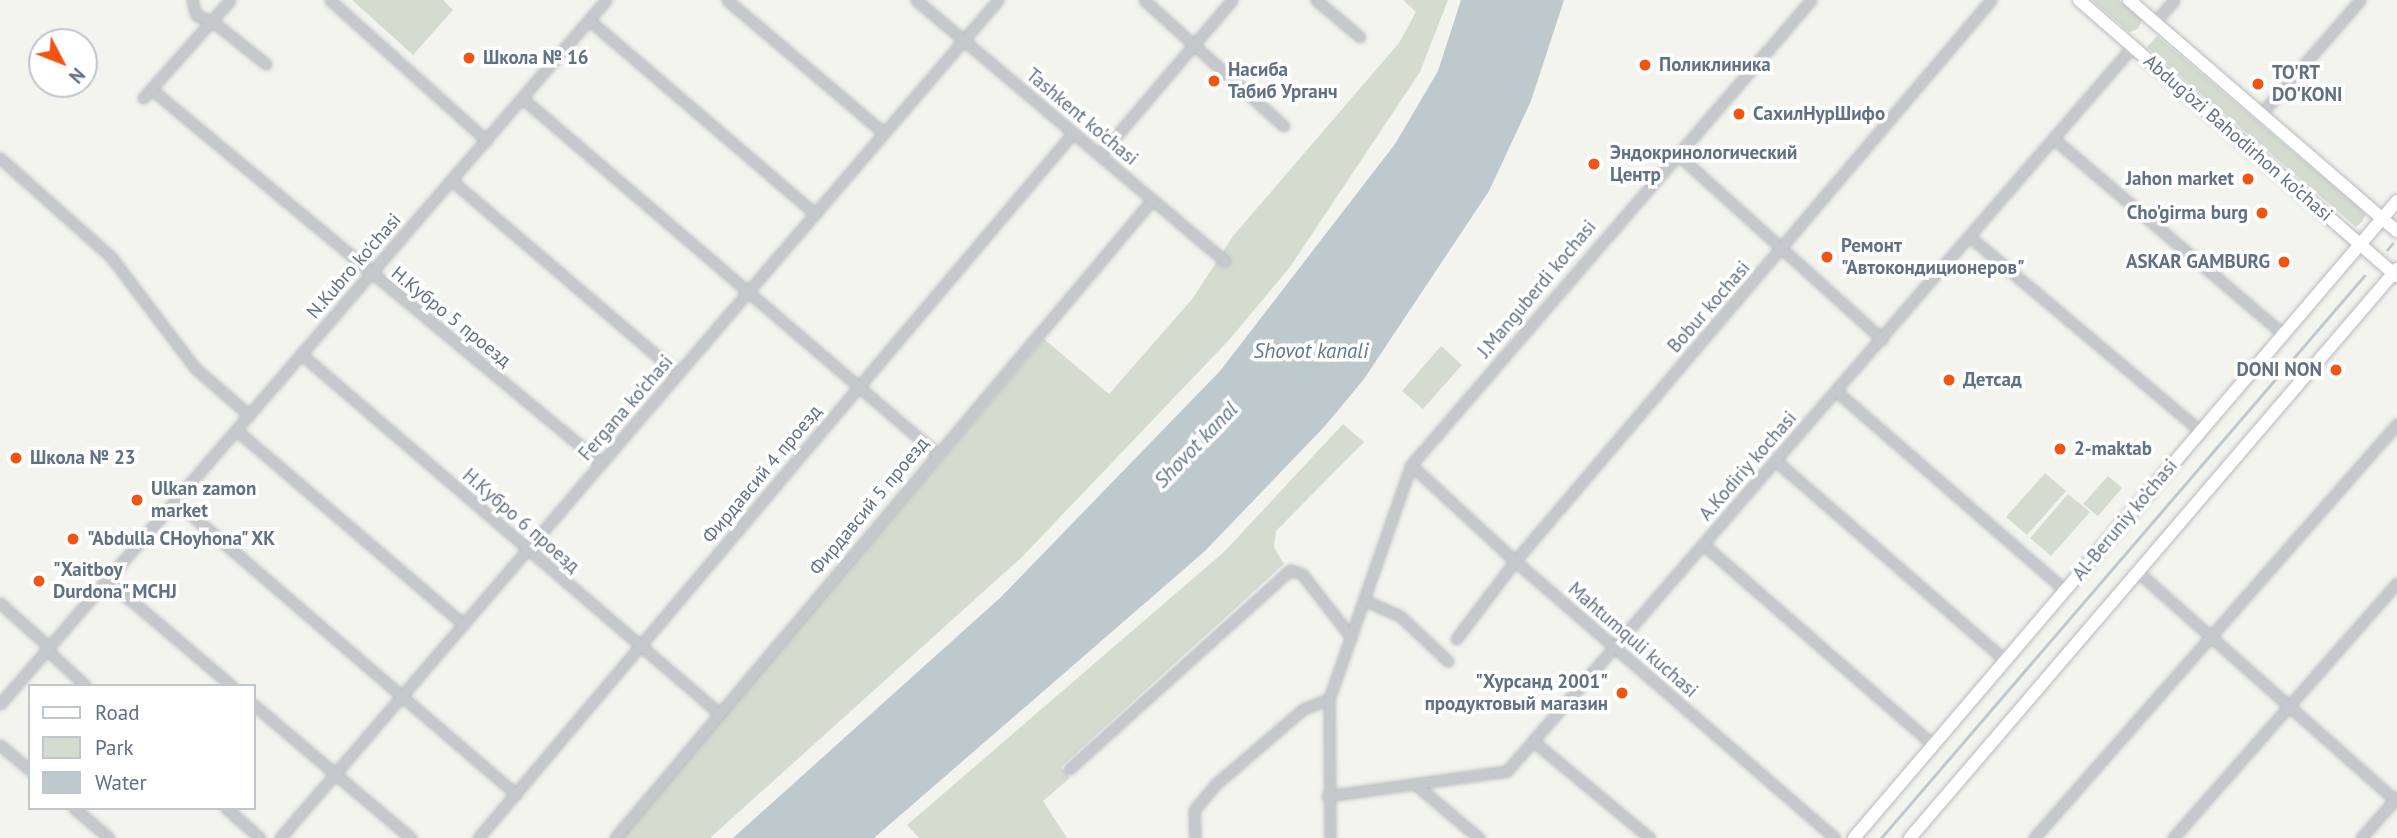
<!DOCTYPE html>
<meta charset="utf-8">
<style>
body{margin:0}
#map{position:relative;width:2397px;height:838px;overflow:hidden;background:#f4f4ef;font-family:"PT Sans",sans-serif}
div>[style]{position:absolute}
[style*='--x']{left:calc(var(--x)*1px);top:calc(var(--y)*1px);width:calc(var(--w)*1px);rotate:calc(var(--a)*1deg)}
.green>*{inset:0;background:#d4dcd0}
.water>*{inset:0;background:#bec9ce}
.stream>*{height:2.5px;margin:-1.25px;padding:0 1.25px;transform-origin:1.25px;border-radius:1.25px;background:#bec9ce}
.roads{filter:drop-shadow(0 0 2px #b8bbbf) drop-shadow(0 0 2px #b8bbbf)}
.minor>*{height:9px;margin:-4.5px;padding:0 4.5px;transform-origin:4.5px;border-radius:4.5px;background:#c6c9cc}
.major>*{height:12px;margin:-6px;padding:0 6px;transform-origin:6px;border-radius:6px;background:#fff}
.dots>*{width:19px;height:19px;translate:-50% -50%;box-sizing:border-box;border:4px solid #fff;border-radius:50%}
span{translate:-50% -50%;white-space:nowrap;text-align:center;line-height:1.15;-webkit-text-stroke:7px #fff;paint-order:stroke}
.poi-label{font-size:19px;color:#607183;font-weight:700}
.left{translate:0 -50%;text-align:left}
.right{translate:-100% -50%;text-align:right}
.street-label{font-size:19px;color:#607183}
.water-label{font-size:21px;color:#607a88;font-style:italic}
.legend{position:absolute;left:28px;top:684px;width:228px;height:126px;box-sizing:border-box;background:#fff;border:2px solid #bfc6cd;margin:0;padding:9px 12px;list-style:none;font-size:21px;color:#607183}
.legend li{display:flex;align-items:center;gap:14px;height:35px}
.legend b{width:35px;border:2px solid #bfc6cd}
.north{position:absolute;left:28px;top:28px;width:70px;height:70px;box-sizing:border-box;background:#fff;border:2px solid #bfc6cd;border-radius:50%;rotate:132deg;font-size:19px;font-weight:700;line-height:28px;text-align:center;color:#607183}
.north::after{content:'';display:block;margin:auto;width:24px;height:32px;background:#f25412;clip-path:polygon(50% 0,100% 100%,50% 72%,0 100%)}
</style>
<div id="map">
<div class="green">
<i style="clip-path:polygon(352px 0,443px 0,453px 10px,413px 55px)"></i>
<i style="clip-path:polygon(1403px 0,1448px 0,1420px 72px,1290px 267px,1229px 340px,1022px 557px,710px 838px,620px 838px,1044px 339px,1109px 394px,1193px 298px,1233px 236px,1399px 43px,1416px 12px)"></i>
<i style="clip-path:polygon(2092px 0,2119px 0,2142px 20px,2138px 29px,2129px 32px)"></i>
<i style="clip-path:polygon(2157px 36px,2366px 214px,2362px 222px,2356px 227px,2147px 47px)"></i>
<i style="clip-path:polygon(1441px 346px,1462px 365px,1423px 409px,1402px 391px)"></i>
<i style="clip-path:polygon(1343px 424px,1364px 442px,1276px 531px,1274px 547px,1284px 564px,1061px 767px,1070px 778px,1043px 801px,1067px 838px,919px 838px,907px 825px,1225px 551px)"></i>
<i style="clip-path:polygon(2045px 473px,2066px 491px,2027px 535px,2006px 517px)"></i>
<i style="clip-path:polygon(2108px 476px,2122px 488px,2098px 516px,2083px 504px)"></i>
<i style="clip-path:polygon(2068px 494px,2090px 512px,2051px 556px,2030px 538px)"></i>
</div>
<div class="water">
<i style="clip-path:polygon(1461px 0,1564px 0,1531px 101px,1489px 191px,1364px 379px,1325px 426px,1205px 551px,874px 838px,733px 838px,1001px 597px,1220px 371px,1395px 144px,1438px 71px)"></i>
</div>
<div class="stream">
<i style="--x:2387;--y:250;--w:8;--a:-50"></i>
<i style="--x:1881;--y:838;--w:741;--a:-49.32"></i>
</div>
<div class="roads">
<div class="minor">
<i style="--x:192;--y:0;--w:16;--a:75"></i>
<i style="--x:196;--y:15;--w:17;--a:21"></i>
<i style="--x:212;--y:21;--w:69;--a:38.5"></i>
<i style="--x:330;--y:0;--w:210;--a:41.9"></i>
<i style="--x:727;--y:0;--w:206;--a:40.3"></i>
<i style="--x:916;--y:0;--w:404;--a:40.2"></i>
<i style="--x:1144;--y:0;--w:188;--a:42"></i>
<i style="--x:1316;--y:0;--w:57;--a:40.1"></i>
<i style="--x:589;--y:20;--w:298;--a:40.6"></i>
<i style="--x:2155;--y:22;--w:29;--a:-49"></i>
<i style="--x:151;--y:89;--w:585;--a:39.73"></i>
<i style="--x:143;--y:98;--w:131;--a:-48.4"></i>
<i style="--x:522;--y:98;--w:545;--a:40.61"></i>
<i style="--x:2261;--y:114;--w:151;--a:-49"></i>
<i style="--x:2054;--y:139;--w:301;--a:40.4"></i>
<i style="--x:1676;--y:153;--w:278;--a:42.1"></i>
<i style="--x:1100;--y:155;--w:204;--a:-49.6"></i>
<i style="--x:0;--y:158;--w:149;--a:41.7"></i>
<i style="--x:111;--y:257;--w:139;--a:52.9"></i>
<i style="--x:195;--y:368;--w:72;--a:41"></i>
<i style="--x:451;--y:180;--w:299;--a:40.5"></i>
<i style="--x:1970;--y:237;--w:301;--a:40.1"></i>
<i style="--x:301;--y:354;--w:551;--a:40.66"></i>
<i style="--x:1836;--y:391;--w:303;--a:41"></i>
<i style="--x:236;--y:430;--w:299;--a:40.5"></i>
<i style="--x:1776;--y:461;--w:303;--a:41"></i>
<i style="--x:1411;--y:465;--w:142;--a:42.7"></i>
<i style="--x:1515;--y:561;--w:423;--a:40.9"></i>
<i style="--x:175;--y:501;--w:450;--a:40.7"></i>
<i style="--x:1704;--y:545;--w:304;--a:41.1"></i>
<i style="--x:2138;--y:572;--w:346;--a:41.6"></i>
<i style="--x:107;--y:580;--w:164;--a:40.3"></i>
<i style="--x:1364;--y:600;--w:39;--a:24"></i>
<i style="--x:1400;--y:616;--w:66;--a:43.2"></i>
<i style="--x:0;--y:603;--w:66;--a:41.9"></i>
<i style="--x:1456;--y:639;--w:98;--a:-52.9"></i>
<i style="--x:1515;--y:561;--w:736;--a:-49.69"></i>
<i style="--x:47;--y:650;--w:53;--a:42.7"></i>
<i style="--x:0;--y:704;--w:929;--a:-49.28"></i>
<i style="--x:254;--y:705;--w:206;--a:40.3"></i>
<i style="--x:1533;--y:741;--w:152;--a:39.7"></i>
<i style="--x:0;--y:745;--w:39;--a:40"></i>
<i style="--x:1069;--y:769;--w:297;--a:-42"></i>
<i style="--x:1290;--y:570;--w:13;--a:18"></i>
<i style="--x:1302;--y:574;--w:80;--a:52.1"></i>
<i style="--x:1415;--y:784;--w:84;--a:40.2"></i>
<i style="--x:1327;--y:796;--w:182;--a:-7.9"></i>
<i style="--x:1507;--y:771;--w:958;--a:-49.19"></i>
<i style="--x:74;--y:808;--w:46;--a:40.6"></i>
<i style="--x:226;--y:808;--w:45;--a:41.4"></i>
<i style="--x:280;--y:838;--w:1104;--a:-49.41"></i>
<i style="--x:478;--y:838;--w:923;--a:-49.84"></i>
<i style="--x:615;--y:838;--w:834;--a:-49.91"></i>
<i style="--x:1195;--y:838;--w:28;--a:-92"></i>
<i style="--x:1194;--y:810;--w:35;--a:-50"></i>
<i style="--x:1217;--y:783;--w:113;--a:-40.7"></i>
<i style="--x:1303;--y:709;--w:28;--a:-21"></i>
<i style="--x:1330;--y:838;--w:139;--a:-90.4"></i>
<i style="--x:1329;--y:699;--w:248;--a:-70.7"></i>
<i style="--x:1411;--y:465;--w:613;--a:-49.3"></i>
<i style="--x:2034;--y:838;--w:551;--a:-48.76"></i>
<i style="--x:2173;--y:838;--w:339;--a:-48.7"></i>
<i style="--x:2361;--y:838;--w:55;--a:-48.7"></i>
</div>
<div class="major">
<i style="--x:2079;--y:0;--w:421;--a:41"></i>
<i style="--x:2129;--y:0;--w:354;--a:40.8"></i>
<i style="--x:1854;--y:838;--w:837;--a:-49.55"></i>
<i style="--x:1910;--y:838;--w:749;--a:-49.44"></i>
</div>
</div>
<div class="dots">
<i style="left:469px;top:58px;background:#f25412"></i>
<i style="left:1645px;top:65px;background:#f25412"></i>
<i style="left:1214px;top:81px;background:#f25412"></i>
<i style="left:2258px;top:84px;background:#f25412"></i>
<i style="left:1739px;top:114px;background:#f25412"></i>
<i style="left:1594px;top:164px;background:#f25412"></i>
<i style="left:2248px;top:179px;background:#f25412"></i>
<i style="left:2262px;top:213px;background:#f25412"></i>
<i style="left:1827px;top:257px;background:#f25412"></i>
<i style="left:2284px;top:262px;background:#f25412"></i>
<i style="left:2336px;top:370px;background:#f25412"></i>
<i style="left:1949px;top:380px;background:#f25412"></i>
<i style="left:2060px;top:449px;background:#f25412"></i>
<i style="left:16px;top:458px;background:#f25412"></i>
<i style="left:137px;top:500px;background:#f25412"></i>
<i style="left:73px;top:539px;background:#f25412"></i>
<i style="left:39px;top:581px;background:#f25412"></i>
<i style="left:1622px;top:693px;background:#f25412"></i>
</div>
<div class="poi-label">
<span class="left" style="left:483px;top:58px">Школа № 16</span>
<span class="left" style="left:1659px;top:65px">Поликлиника</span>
<span class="left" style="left:1228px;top:81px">Насиба<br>Табиб Урганч</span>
<span class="left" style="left:2272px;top:84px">TO'RT<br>DO'KONI</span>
<span class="left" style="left:1753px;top:114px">СахилНурШифо</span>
<span class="left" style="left:1610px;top:164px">Эндокринологический<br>Центр</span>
<span class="right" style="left:2234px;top:179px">Jahon market</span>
<span class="right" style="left:2248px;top:213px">Cho'girma burg</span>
<span class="left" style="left:1841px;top:257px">Ремонт<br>"Автокондиционеров"</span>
<span class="right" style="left:2270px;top:262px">ASKAR GAMBURG</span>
<span class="right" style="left:2322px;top:370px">DONI NON</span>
<span class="left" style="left:1963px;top:380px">Детсад</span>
<span class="left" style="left:2074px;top:449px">2-maktab</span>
<span class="left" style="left:30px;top:458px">Школа № 23</span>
<span class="left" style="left:151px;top:500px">Ulkan zamon<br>market</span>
<span class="left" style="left:87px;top:539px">"Abdulla CHoyhona" XK</span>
<span class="left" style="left:53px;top:581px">"Xaitboy<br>Durdona" MCHJ</span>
<span class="right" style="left:1608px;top:693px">"Хурсанд 2001"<br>продуктовый магазин</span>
</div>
<div class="street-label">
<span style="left:1082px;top:117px;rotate:40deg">Tashkent ko'chasi</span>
<span style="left:2238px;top:138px;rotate:41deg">Abdug’ozi Bahodirhon ko’chasi</span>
<span style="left:354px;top:266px;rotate:-49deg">N.Kubro ko'chasi</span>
<span style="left:1537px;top:289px;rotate:-50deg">J.Manguberdi kochasi</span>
<span style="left:1709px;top:307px;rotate:-49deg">Bobur kochasi</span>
<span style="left:451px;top:317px;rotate:39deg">Н.Кубро 5 проезд</span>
<span style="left:626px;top:408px;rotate:-49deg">Fergana ko'chasi</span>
<span style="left:1748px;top:466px;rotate:-49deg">A.Kodiriy kochasi</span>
<span style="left:762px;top:474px;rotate:-50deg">Фирдавсий 4 проезд</span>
<span style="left:869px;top:506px;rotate:-50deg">Фирдавсий 5 проезд</span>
<span style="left:2125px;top:520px;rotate:-50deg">Al-Beruniy ko’chasi</span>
<span style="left:521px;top:521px;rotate:41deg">Н.Кубро 6 проезд</span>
<span style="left:1633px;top:640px;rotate:41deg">Mahtumquli kuchasi</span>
</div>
<div class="water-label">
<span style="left:1311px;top:351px">Shovot kanali</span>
<span style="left:1196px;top:445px;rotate:-46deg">Shovot kanal</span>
</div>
<ul class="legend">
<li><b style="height:9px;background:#fff"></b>Road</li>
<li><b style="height:19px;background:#d4dcd0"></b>Park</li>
<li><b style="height:19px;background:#bec9ce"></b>Water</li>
</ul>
<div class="north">N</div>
</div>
